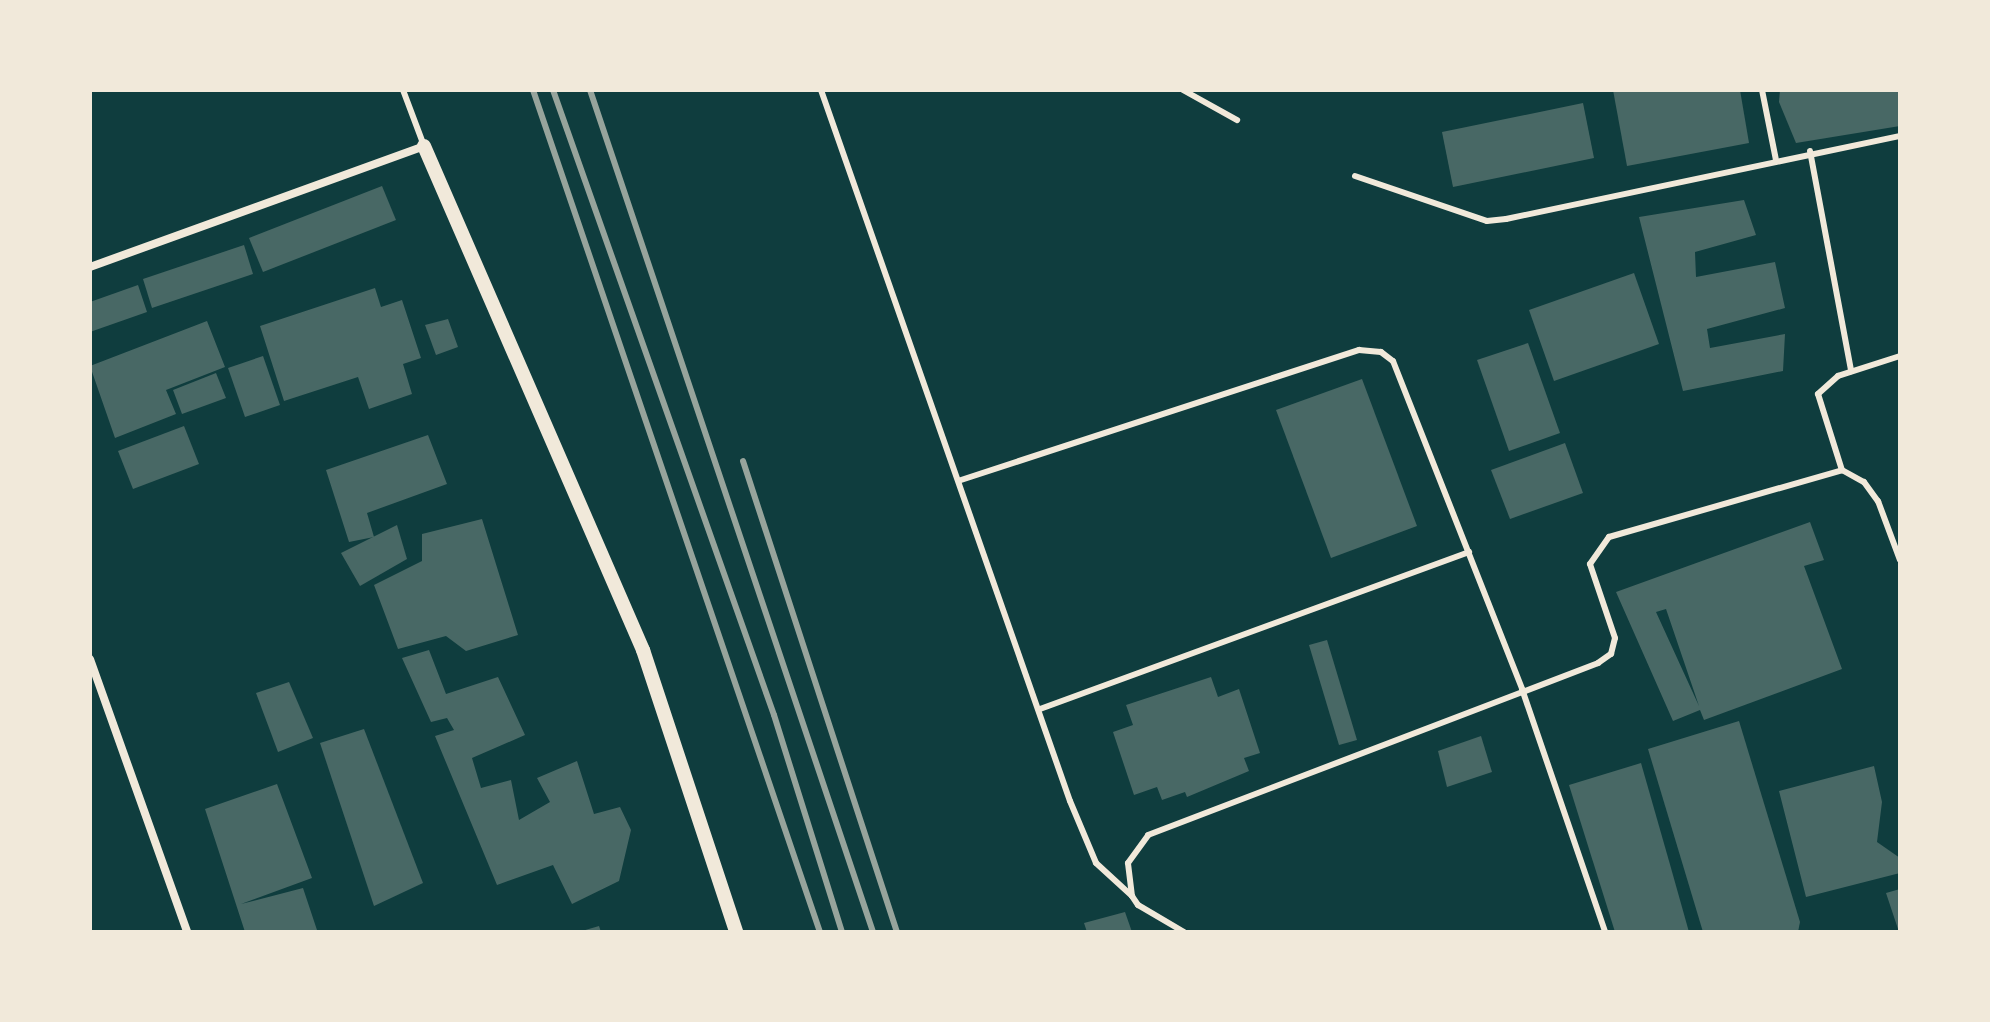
<!DOCTYPE html>
<style>
body{margin:0}
#map{position:relative;width:1990px;height:1022px;overflow:hidden;background:#0f3d3e;font-family:"Golos Text",sans-serif}
div>[style]{position:absolute}
[style*='--x']{left:calc(var(--x)*1px);top:calc(var(--y)*1px);width:calc(var(--w)*1px);rotate:calc(var(--a)*1deg)}
.building>*{inset:0;background:#486865}
.service>*{height:6px;margin:-3px;padding:0 3px;transform-origin:3px;border-radius:3px;background:#f1e9da}
.minor>*{height:8px;margin:-4px;padding:0 4px;transform-origin:4px;border-radius:4px;background:#f1e9da}
.tertiary>*{height:14px;margin:-7px;padding:0 7px;transform-origin:7px;border-radius:7px;background:#f1e9da}
.rail>*{height:6px;margin:-3px;padding:0 3px;transform-origin:3px;border-radius:3px;background:#97a49c}
span{translate:-50% -50%;white-space:nowrap;text-align:center;line-height:1.15;-webkit-text-stroke:6px #f1e9da;paint-order:stroke}
.frame{position:absolute;inset:0;border:92px solid #f1e9da;pointer-events:none}
</style>
<div id="map">
<div class="building">
<i style="clip-path:polygon(1613px 90px,1740px 90px,1749px 143px,1627px 166px)"></i>
<i style="clip-path:polygon(1780px 90px,1900px 90px,1900px 126px,1796px 143px,1779px 102px)"></i>
<i style="clip-path:polygon(1583px 103px,1594px 158px,1453px 187px,1442px 132px)"></i>
<i style="clip-path:polygon(382px 186px,396px 220px,263px 272px,249px 238px)"></i>
<i style="clip-path:polygon(1744px 200px,1756px 235px,1695px 252px,1696px 277px,1775px 262px,1785px 308px,1707px 329px,1710px 348px,1785px 334px,1783px 371px,1683px 391px,1639px 217px)"></i>
<i style="clip-path:polygon(244px 245px,253px 274px,152px 308px,143px 279px)"></i>
<i style="clip-path:polygon(1634px 273px,1659px 344px,1554px 381px,1529px 310px)"></i>
<i style="clip-path:polygon(138px 285px,147px 312px,90px 332px,90px 302px)"></i>
<i style="clip-path:polygon(375px 288px,381px 307px,402px 300px,421px 358px,403px 364px,412px 394px,369px 409px,358px 377px,284px 401px,260px 326px)"></i>
<i style="clip-path:polygon(448px 319px,458px 347px,436px 355px,425px 325px)"></i>
<i style="clip-path:polygon(207px 321px,225px 367px,166px 390px,176px 414px,115px 438px,90px 366px)"></i>
<i style="clip-path:polygon(1528px 343px,1560px 433px,1509px 451px,1477px 360px)"></i>
<i style="clip-path:polygon(263px 356px,280px 405px,245px 417px,228px 368px)"></i>
<i style="clip-path:polygon(216px 373px,226px 398px,182px 414px,173px 390px)"></i>
<i style="clip-path:polygon(1362px 379px,1417px 526px,1331px 558px,1276px 410px)"></i>
<i style="clip-path:polygon(184px 426px,199px 464px,133px 489px,118px 451px)"></i>
<i style="clip-path:polygon(428px 435px,447px 484px,367px 513px,374px 537px,349px 542px,326px 470px)"></i>
<i style="clip-path:polygon(1565px 443px,1583px 493px,1510px 519px,1491px 470px)"></i>
<i style="clip-path:polygon(482px 519px,518px 635px,466px 651px,446px 636px,398px 649px,374px 585px,422px 561px,422px 534px)"></i>
<i style="clip-path:polygon(evenodd,1810px 522px,1824px 560px,1804px 566px,1842px 669px,1704px 720px,1700px 710px,1673px 721px,1616px 592px,1810px 522px,1666px 609px,1699px 706px,1656px 612px,1666px 609px)"></i>
<i style="clip-path:polygon(397px 525px,407px 559px,360px 586px,341px 553px)"></i>
<i style="clip-path:polygon(1327px 640px,1357px 740px,1339px 745px,1309px 645px)"></i>
<i style="clip-path:polygon(429px 650px,446px 694px,498px 677px,525px 735px,472px 758px,481px 788px,511px 780px,519px 820px,550px 802px,537px 778px,577px 761px,594px 814px,620px 807px,631px 830px,619px 881px,572px 904px,553px 865px,497px 885px,435px 736px,454px 730px,447px 718px,431px 722px,402px 658px)"></i>
<i style="clip-path:polygon(1211px 677px,1218px 697px,1239px 689px,1260px 753px,1244px 758px,1249px 771px,1187px 797px,1185px 792px,1162px 800px,1157px 787px,1134px 795px,1113px 732px,1133px 725px,1126px 705px)"></i>
<i style="clip-path:polygon(289px 682px,313px 738px,278px 752px,256px 693px)"></i>
<i style="clip-path:polygon(1739px 721px,1800px 922px,1798px 932px,1703px 932px,1648px 749px)"></i>
<i style="clip-path:polygon(364px 729px,423px 883px,374px 906px,320px 743px)"></i>
<i style="clip-path:polygon(1481px 736px,1492px 772px,1447px 787px,1438px 751px)"></i>
<i style="clip-path:polygon(1641px 763px,1669px 861px,1689px 932px,1615px 932px,1569px 785px)"></i>
<i style="clip-path:polygon(1874px 766px,1882px 802px,1877px 842px,1900px 858px,1900px 873px,1806px 897px,1779px 791px)"></i>
<i style="clip-path:polygon(277px 784px,312px 878px,241px 904px,303px 888px,317px 930px,311px 932px,245px 932px,205px 809px)"></i>
<i style="clip-path:polygon(1900px 889px,1900px 932px,1899px 932px,1886px 893px)"></i>
<i style="clip-path:polygon(1125px 912px,1132px 932px,1087px 932px,1084px 923px)"></i>
<i style="clip-path:polygon(599px 926px,601px 932px,582px 932px,582px 931px)"></i>
</div>
<div class="service">
<i style="--x:403;--y:90;--w:60;--a:69.4"></i>
<i style="--x:821;--y:90;--w:753;--a:70.7"></i>
<i style="--x:1070;--y:801;--w:67;--a:67.2"></i>
<i style="--x:1096;--y:863;--w:49;--a:42.5"></i>
<i style="--x:1183;--y:90;--w:62;--a:29.1"></i>
<i style="--x:1762;--y:90;--w:71;--a:78.7"></i>
<i style="--x:1810;--y:151;--w:224;--a:79.4"></i>
<i style="--x:1355;--y:176;--w:139;--a:18.8"></i>
<i style="--x:1487;--y:221;--w:19;--a:-6"></i>
<i style="--x:1506;--y:219;--w:403;--a:-11.9"></i>
<i style="--x:1900;--y:356;--w:65;--a:162.1"></i>
<i style="--x:1838;--y:376;--w:27;--a:138"></i>
<i style="--x:1818;--y:394;--w:80;--a:72.5"></i>
<i style="--x:1842;--y:470;--w:25;--a:29"></i>
<i style="--x:1864;--y:482;--w:24;--a:54"></i>
<i style="--x:1878;--y:501;--w:63;--a:69.6"></i>
<i style="--x:961;--y:480;--w:419;--a:-18.1"></i>
<i style="--x:1359;--y:350;--w:22;--a:5"></i>
<i style="--x:1381;--y:352;--w:15;--a:37"></i>
<i style="--x:1393;--y:361;--w:352;--a:68.5"></i>
<i style="--x:1522;--y:689;--w:257;--a:71.1"></i>
<i style="--x:1040;--y:709;--w:457;--a:-20.1"></i>
<i style="--x:1184;--y:932;--w:53;--a:-149.6"></i>
<i style="--x:1138;--y:905;--w:11;--a:-124"></i>
<i style="--x:1132;--y:896;--w:33;--a:-97"></i>
<i style="--x:1128;--y:863;--w:34;--a:-54"></i>
<i style="--x:1148;--y:835;--w:482;--a:-20.9"></i>
<i style="--x:1598;--y:663;--w:16;--a:-35"></i>
<i style="--x:1611;--y:654;--w:16;--a:-76"></i>
<i style="--x:1615;--y:638;--w:78;--a:-108.7"></i>
<i style="--x:1590;--y:564;--w:33;--a:-55"></i>
<i style="--x:1609;--y:537;--w:242;--a:-16"></i>
</div>
<div class="minor">
<i style="--x:90;--y:267;--w:355;--a:-19.9"></i>
<i style="--x:90;--y:659;--w:290;--a:70.4"></i>
</div>
<div class="tertiary">
<i style="--x:424;--y:146;--w:550;--a:66.51"></i>
<i style="--x:643;--y:650;--w:297;--a:71.7"></i>
</div>
<div class="rail">
<i style="--x:533;--y:90;--w:890;--a:71.18"></i>
<i style="--x:553;--y:90;--w:663;--a:70.53"></i>
<i style="--x:774;--y:715;--w:227;--a:72.6"></i>
<i style="--x:590;--y:90;--w:888;--a:71.42"></i>
<i style="--x:743;--y:461;--w:496;--a:71.9"></i>
</div>
<div class="frame"></div>
</div>
